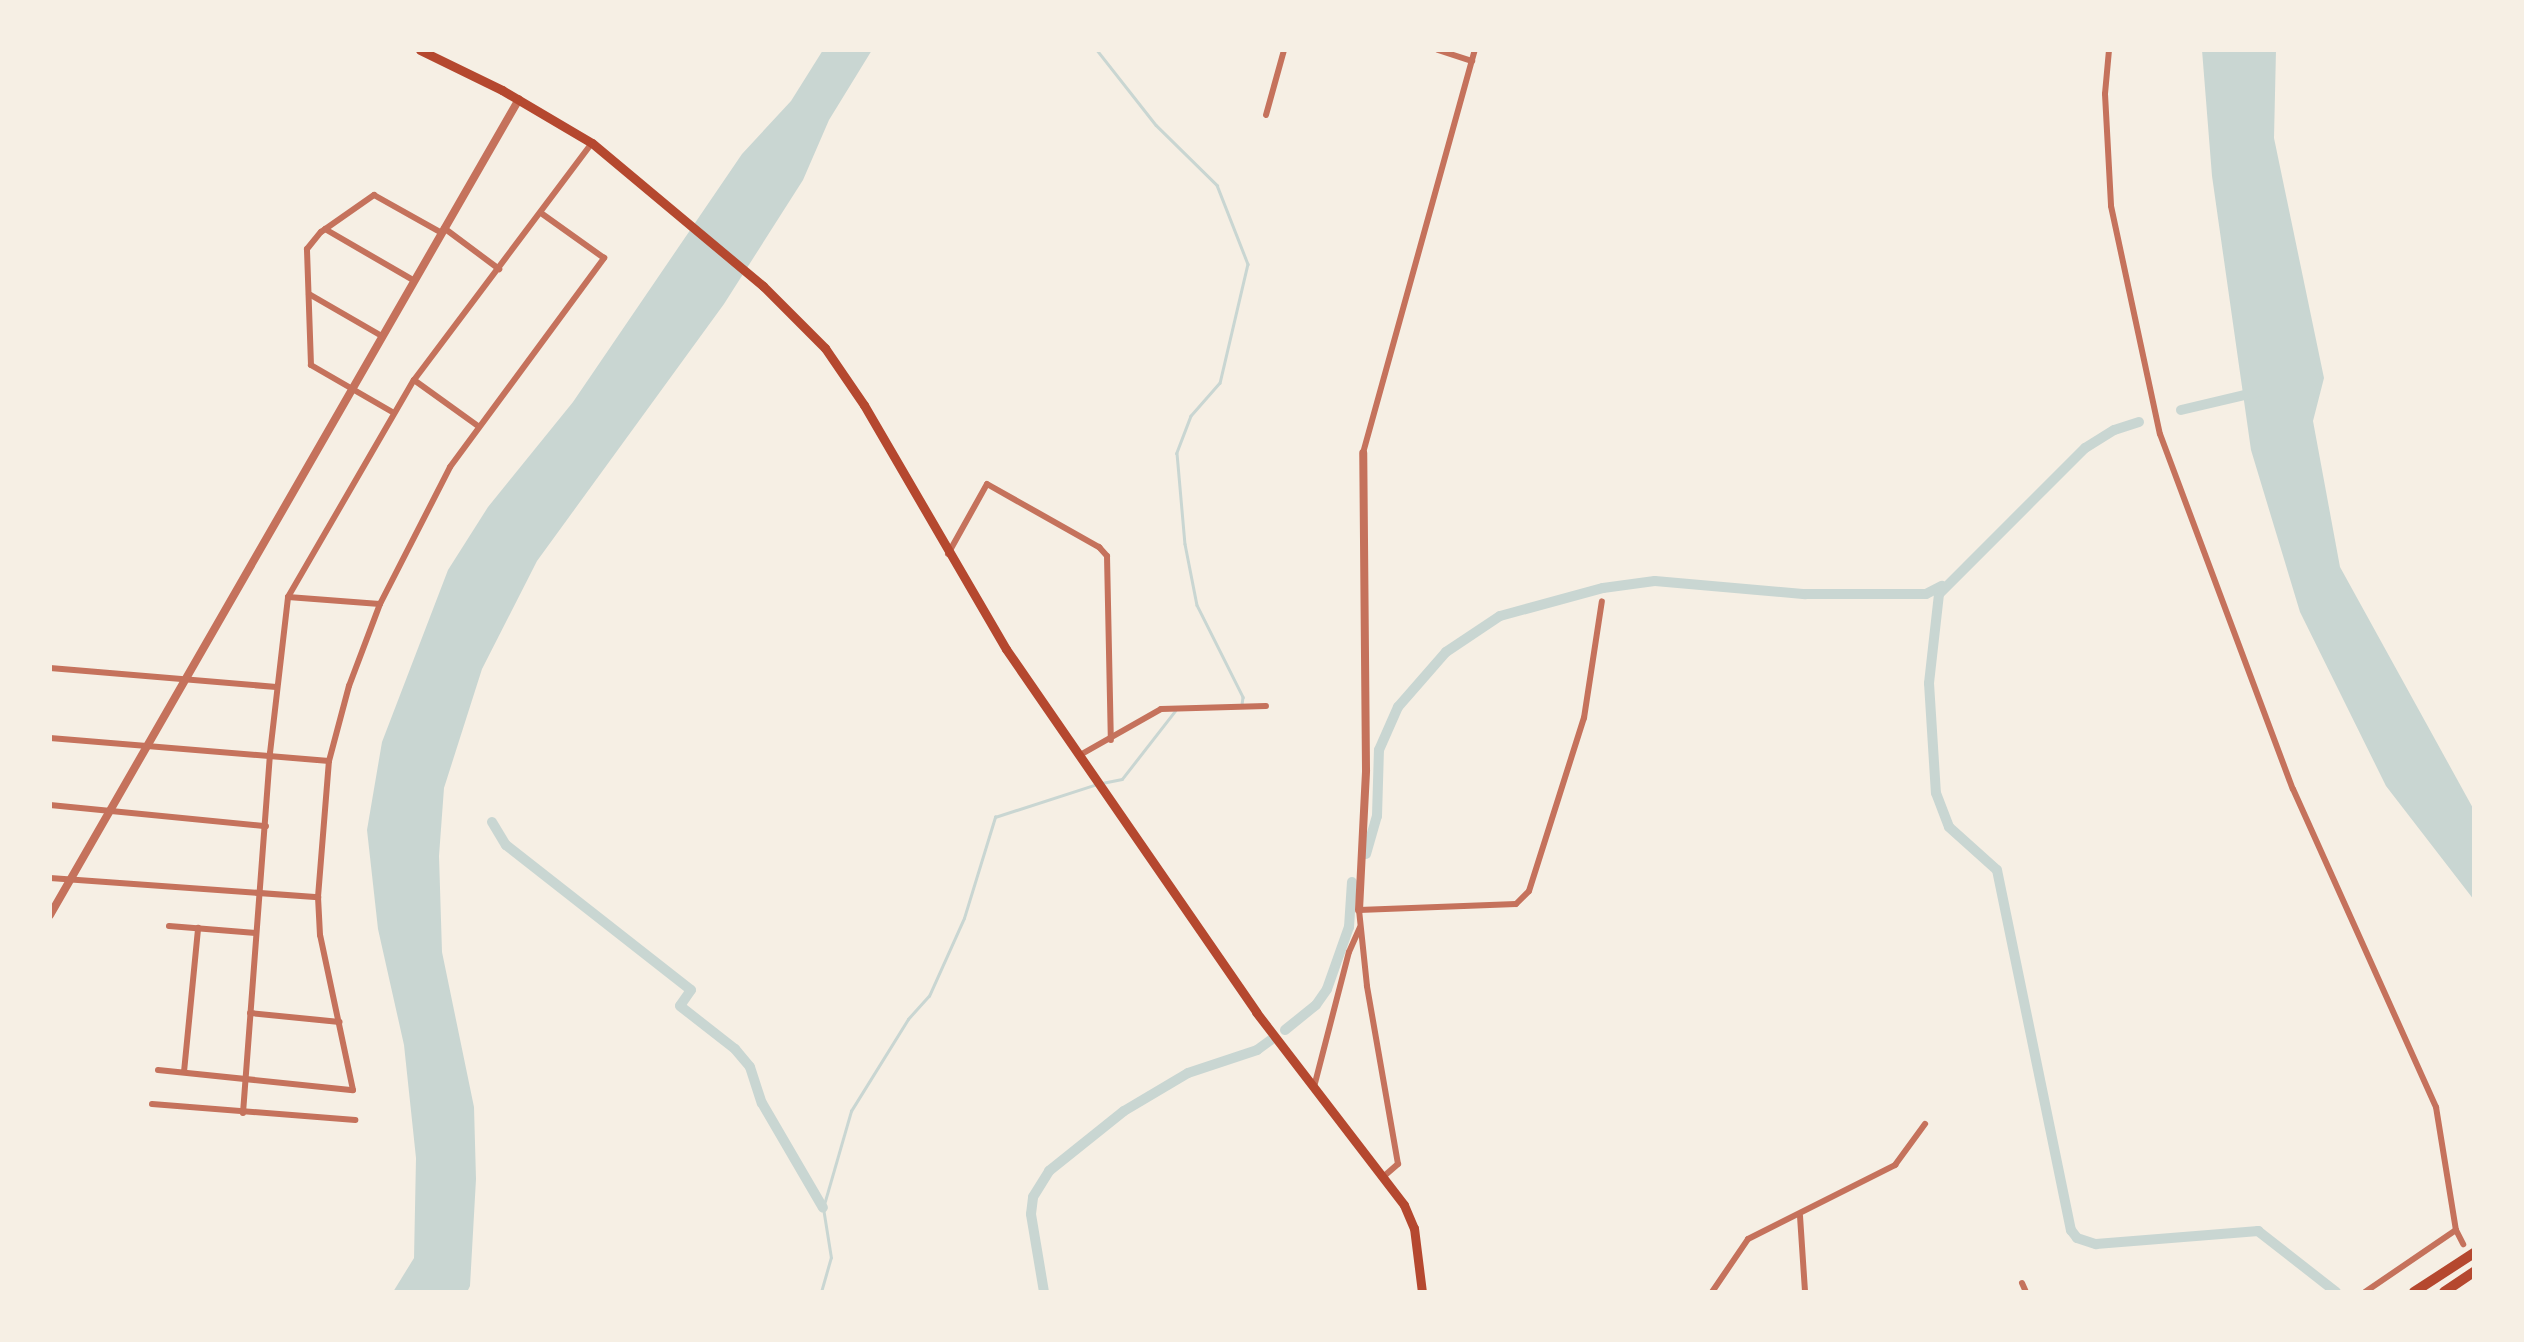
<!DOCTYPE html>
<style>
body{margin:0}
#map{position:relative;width:2524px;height:1342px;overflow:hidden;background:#f6efe4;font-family:Poppins,sans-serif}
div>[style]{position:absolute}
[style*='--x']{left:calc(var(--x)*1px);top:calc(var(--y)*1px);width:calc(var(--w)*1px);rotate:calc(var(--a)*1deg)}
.water>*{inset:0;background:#c9d6d2}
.stream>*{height:2.5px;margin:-1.25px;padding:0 1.25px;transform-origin:1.25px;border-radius:1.25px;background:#c9d6d2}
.canal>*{height:10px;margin:-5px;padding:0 5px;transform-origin:5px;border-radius:5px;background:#c9d6d2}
.minor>*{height:6px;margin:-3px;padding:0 3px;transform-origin:3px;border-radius:3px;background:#c5725c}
.tertiary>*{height:8px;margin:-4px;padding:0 4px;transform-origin:4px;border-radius:4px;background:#c5725c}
.primary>*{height:9px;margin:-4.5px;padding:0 4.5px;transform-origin:4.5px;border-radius:4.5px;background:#b5482f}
.trunk>*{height:10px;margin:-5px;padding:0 5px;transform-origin:5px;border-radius:5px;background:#b5482f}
span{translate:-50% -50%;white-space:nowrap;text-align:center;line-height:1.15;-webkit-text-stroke:9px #f6efe4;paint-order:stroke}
.frame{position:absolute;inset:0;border:52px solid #f6efe4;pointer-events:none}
</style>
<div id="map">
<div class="water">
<i style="clip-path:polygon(823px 50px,872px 50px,829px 120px,803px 180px,724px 304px,537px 561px,482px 669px,444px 788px,439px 856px,442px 952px,474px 1107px,476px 1179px,470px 1286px,467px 1292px,393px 1292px,414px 1258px,416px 1158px,404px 1045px,378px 929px,367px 830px,382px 742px,448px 570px,488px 507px,573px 402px,742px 154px,791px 101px)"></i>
<i style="clip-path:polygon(2202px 50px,2276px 50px,2274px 138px,2324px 378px,2313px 421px,2340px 567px,2474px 810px,2474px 900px,2386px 786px,2300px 612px,2251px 450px,2212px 176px)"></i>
</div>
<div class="stream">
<i style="--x:1097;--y:50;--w:95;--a:51.8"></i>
<i style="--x:1156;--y:125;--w:86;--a:44.5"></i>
<i style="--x:1217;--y:185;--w:85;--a:68.6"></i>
<i style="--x:1248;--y:264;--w:122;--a:103.2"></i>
<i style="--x:1220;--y:383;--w:44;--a:131.3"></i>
<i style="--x:1191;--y:416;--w:40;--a:111"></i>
<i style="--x:1177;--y:453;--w:91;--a:85"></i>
<i style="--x:1185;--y:544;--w:62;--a:78.9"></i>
<i style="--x:1197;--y:605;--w:103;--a:63.4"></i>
<i style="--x:1243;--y:697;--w:8;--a:97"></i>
<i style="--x:1102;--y:783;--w:20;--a:-11"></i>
<i style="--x:1122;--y:779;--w:86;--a:-52.1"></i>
<i style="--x:821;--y:1292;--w:35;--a:-74"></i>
<i style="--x:831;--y:1258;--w:51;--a:-99.1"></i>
<i style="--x:823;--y:1208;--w:101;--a:-73.9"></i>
<i style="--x:851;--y:1111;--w:108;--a:-58.2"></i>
<i style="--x:908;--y:1019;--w:31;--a:-48"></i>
<i style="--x:929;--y:996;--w:85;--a:-65.8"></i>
<i style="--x:964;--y:918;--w:106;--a:-72.9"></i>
<i style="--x:995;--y:817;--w:104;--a:-17.9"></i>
</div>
<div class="canal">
<i style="--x:2181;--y:410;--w:79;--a:-13.2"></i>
<i style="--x:2139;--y:422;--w:26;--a:162"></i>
<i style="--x:2114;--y:430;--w:34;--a:148"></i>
<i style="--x:2085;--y:448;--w:206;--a:135"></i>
<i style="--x:1939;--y:594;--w:90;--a:96.4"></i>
<i style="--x:1929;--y:683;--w:110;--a:86.4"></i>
<i style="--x:1936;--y:793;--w:36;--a:69"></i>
<i style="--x:1949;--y:827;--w:64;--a:41.9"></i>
<i style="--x:1997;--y:870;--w:368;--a:78.4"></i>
<i style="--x:2071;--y:1230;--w:10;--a:53"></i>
<i style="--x:2077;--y:1238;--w:20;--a:18"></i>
<i style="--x:2096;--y:1244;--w:163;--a:-4.6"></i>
<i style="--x:2258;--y:1231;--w:99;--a:38"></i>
<i style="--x:492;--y:822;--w:27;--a:59"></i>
<i style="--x:506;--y:845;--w:235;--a:38.1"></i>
<i style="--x:691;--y:990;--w:19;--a:125"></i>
<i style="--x:680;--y:1006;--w:70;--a:38"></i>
<i style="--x:735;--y:1049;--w:23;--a:50"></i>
<i style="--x:750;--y:1067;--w:38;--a:72"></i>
<i style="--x:762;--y:1103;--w:121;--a:59.8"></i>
<i style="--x:1366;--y:854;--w:40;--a:-74"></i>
<i style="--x:1377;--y:816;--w:66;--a:-88.3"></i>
<i style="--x:1379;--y:750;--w:47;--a:-66.2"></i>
<i style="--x:1398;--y:707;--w:73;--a:-48.9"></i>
<i style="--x:1446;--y:652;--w:65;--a:-33.7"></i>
<i style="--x:1500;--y:616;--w:107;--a:-15.2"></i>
<i style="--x:1603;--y:588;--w:52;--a:-7.7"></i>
<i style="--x:1655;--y:581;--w:151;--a:5"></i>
<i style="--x:1805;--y:594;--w:121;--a:0"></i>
<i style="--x:1926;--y:594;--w:18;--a:-27"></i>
<i style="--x:1285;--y:1030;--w:40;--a:-39"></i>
<i style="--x:1316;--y:1005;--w:19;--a:-55"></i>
<i style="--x:1327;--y:989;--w:66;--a:-70.5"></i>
<i style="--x:1349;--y:927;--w:45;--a:-86.2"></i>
<i style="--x:1044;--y:1292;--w:79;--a:-99.5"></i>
<i style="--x:1031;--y:1214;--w:17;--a:-83"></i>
<i style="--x:1033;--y:1197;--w:31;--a:-58"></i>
<i style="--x:1049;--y:1171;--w:96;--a:-38.7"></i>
<i style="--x:1124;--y:1111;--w:74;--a:-30.7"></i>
<i style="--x:1188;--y:1073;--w:73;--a:-18.4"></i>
<i style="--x:1257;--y:1050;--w:17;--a:-36"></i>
</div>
<div class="minor">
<i style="--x:1438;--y:50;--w:36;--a:18"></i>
<i style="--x:2109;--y:50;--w:44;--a:95.2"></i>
<i style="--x:2105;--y:94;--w:112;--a:86.9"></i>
<i style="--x:2111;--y:206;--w:233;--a:77.9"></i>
<i style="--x:2160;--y:434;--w:379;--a:69.5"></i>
<i style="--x:2293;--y:789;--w:349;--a:65.8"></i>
<i style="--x:2436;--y:1107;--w:125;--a:80.8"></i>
<i style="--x:2456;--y:1230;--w:16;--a:63"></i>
<i style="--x:1266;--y:115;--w:67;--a:-74.5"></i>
<i style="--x:444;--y:228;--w:69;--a:36.7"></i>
<i style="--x:325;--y:229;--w:102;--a:30.1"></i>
<i style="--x:309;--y:294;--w:82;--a:30"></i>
<i style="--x:414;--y:380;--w:79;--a:35.7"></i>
<i style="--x:394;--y:413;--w:96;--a:-150"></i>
<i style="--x:311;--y:365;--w:116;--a:-92"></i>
<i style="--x:307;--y:249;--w:22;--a:-51"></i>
<i style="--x:321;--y:232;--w:65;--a:-34.9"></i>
<i style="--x:374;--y:195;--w:76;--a:29.3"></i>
<i style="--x:1363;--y:453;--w:418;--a:-74.5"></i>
<i style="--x:948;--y:554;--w:80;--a:-60.9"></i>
<i style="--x:987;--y:484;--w:129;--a:29.4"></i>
<i style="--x:1099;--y:547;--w:12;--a:48"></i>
<i style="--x:1107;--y:556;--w:184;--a:88.8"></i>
<i style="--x:288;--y:597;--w:92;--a:4.4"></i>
<i style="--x:380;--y:604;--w:154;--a:-62.9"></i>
<i style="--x:450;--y:467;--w:260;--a:-53.6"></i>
<i style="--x:604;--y:258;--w:77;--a:-144.5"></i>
<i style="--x:50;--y:668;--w:227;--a:4.8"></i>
<i style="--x:50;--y:738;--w:280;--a:4.7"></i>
<i style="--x:1080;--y:755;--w:93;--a:-29.6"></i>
<i style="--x:1161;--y:709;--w:105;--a:-1.6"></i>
<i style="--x:50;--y:805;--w:217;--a:5.6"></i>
<i style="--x:50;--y:878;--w:269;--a:4.1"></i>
<i style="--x:169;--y:926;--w:87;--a:4.6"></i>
<i style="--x:250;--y:1013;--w:90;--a:5.7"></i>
<i style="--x:158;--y:1070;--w:196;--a:5.9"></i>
<i style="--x:353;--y:1090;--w:158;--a:-102"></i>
<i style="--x:320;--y:935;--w:38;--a:-93"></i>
<i style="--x:318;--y:897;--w:136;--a:-85.4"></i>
<i style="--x:329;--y:761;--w:78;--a:-75.1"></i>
<i style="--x:349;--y:686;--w:88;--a:-69.3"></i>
<i style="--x:184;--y:1072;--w:145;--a:-84.4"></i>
<i style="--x:1314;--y:1087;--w:139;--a:-75.5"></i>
<i style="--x:1349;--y:952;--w:27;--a:-66"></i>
<i style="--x:152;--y:1104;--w:204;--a:4.5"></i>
<i style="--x:243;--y:1113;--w:361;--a:-85.7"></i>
<i style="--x:270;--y:753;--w:157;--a:-83.4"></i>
<i style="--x:288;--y:597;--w:251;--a:-59.9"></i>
<i style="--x:414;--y:380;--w:296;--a:-53.1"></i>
<i style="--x:1383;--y:1177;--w:20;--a:-41"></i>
<i style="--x:1398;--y:1164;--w:181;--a:-99.9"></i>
<i style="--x:1367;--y:986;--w:76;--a:-96"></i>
<i style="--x:1359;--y:910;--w:157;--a:-2.2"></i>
<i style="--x:1516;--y:904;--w:18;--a:-45"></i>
<i style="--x:1529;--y:891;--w:182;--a:-72.4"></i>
<i style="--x:1584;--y:718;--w:118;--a:-81.3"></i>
<i style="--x:1800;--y:1216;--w:76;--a:86.2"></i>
<i style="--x:2022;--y:1283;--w:10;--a:66"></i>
<i style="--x:1712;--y:1292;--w:64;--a:-55.8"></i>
<i style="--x:1748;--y:1239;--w:165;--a:-26.7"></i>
<i style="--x:1895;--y:1165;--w:51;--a:-53.8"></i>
<i style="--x:2365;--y:1292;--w:110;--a:-34.3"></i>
</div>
<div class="tertiary">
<i style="--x:1359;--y:910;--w:140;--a:-87.1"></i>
<i style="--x:1366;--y:770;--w:317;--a:-90.5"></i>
<i style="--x:50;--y:915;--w:941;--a:-60.11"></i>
</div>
<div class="primary">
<i style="--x:420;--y:50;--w:91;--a:26"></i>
<i style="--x:502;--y:90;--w:104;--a:30.5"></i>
<i style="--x:592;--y:143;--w:223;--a:39.9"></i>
<i style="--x:763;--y:286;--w:88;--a:45"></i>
<i style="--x:825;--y:348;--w:69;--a:55.6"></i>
<i style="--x:864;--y:405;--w:282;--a:59.8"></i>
<i style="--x:1006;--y:649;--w:441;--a:55.4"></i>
<i style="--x:1256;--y:1012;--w:243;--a:52.5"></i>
<i style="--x:1404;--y:1205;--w:25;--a:67"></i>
<i style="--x:1414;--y:1228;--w:64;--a:82.9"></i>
</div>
<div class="trunk">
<i style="--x:2414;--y:1292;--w:72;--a:-33"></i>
<i style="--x:2444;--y:1292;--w:36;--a:-34"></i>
</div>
<div class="frame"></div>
</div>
